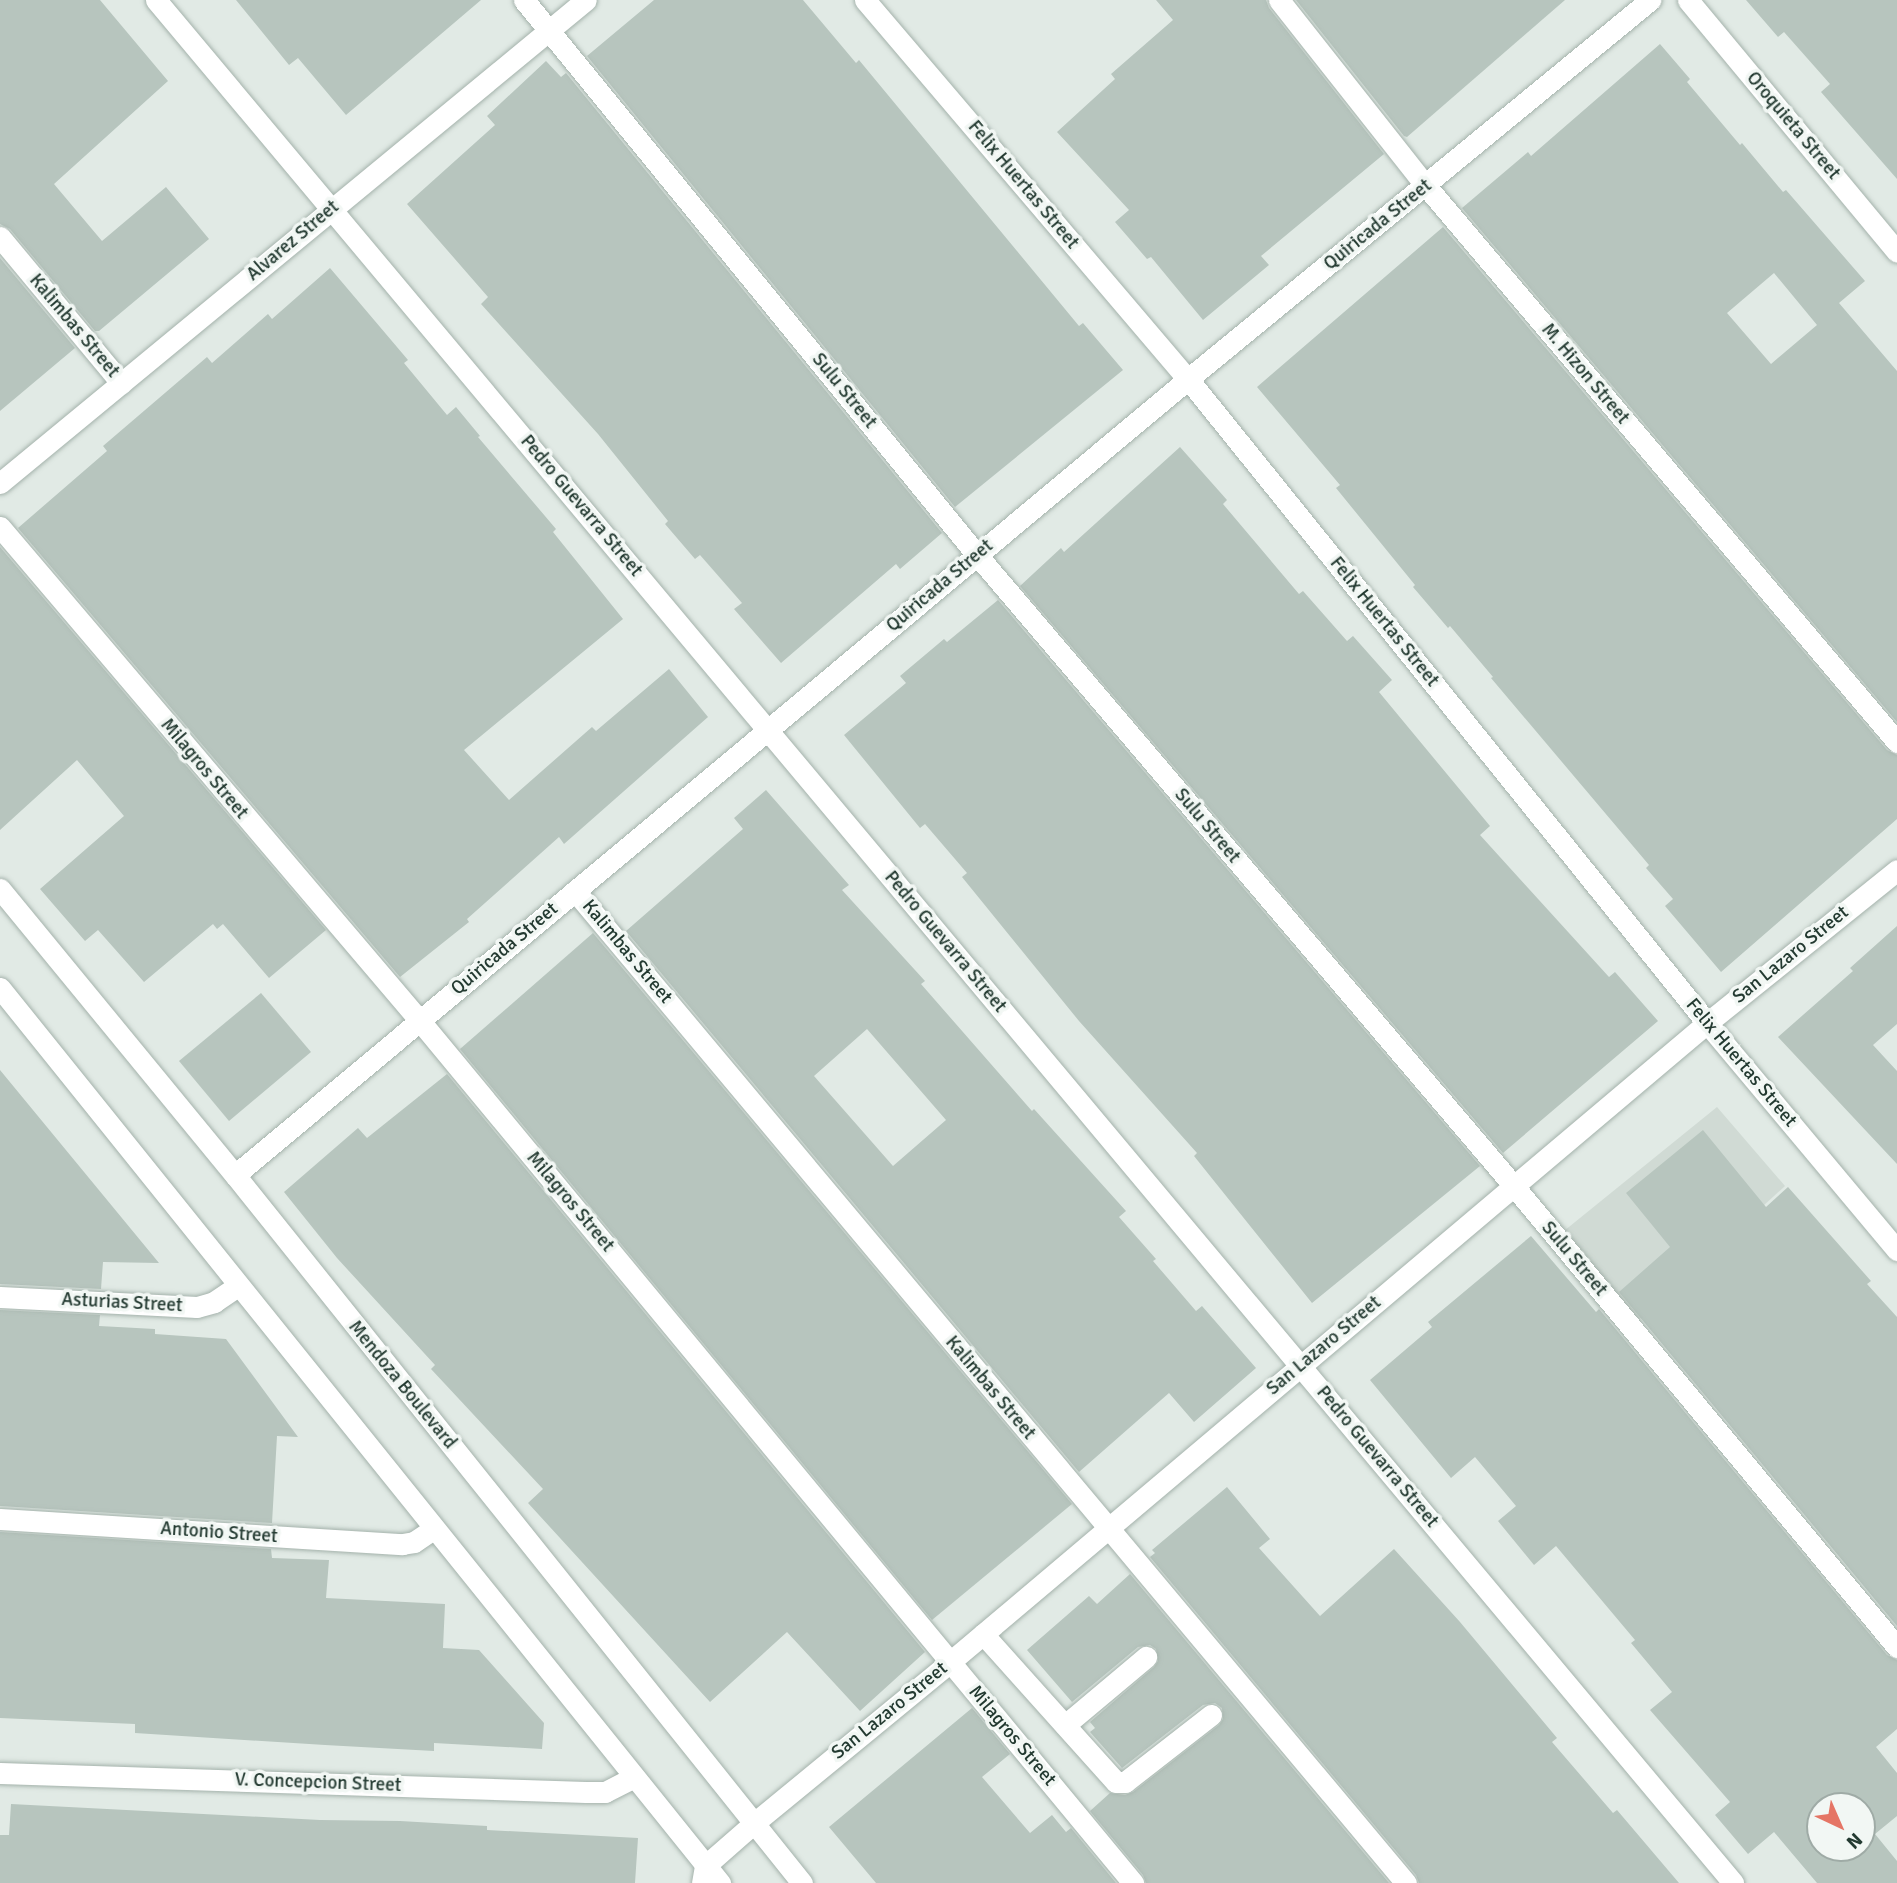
<!DOCTYPE html>
<style>
body{margin:0}
#map{position:relative;width:1897px;height:1883px;overflow:hidden;background:#e1eae5;font-family:Signika,sans-serif}
div>[style]{position:absolute}
[style*='--x']{left:calc(var(--x)*1px);top:calc(var(--y)*1px);width:calc(var(--w)*1px);rotate:calc(var(--a)*1deg)}
.built>*{inset:0;background:#d0dad4}
.building>*{inset:0;background:#b7c5be}
.roads{filter:drop-shadow(0 0 2px #a4b2ab) drop-shadow(0 0 2px #a4b2ab)}
.service>*{height:21px;margin:-10.5px;padding:0 10.5px;transform-origin:10.5px;border-radius:10.5px;background:#fff}
.minor>*{height:21px;margin:-10.5px;padding:0 10.5px;transform-origin:10.5px;border-radius:10.5px;background:#fff}
.tertiary>*{height:21px;margin:-10.5px;padding:0 10.5px;transform-origin:10.5px;border-radius:10.5px;background:#fff}
.secondary>*{height:21px;margin:-10.5px;padding:0 10.5px;transform-origin:10.5px;border-radius:10.5px;background:#fff}
span{translate:-50% -50%;white-space:nowrap;text-align:center;line-height:1.15;-webkit-text-stroke:7px #f2f7f4;paint-order:stroke}
.street-label{font-size:19px;color:#233a31}
.north{position:absolute;left:1806px;top:1792px;width:70px;height:70px;box-sizing:border-box;background:#f2f7f4;border:2px solid #9faba6;border-radius:50%;rotate:136deg;font-size:19px;font-weight:700;line-height:28px;text-align:center;color:#233a31}
.north::after{content:'';display:block;margin:auto;width:24px;height:32px;background:#e57565;clip-path:polygon(50% 0,100% 100%,50% 72%,0 100%)}
</style>
<div id="map">
<div class="built">
<i style="clip-path:polygon(1717px 1107px,1785px 1186px,1633px 1325px,1559px 1235px)"></i>
</div>
<div class="building">
<i style="clip-path:polygon(0 0,100px 0,168px 81px,54px 184px,102px 241px,166px 187px,209px 239px,99px 331px,95px 331px,10px 229px,0 224px)"></i>
<i style="clip-path:polygon(236px 0,481px 0,346px 115px,298px 58px,289px 65px)"></i>
<i style="clip-path:polygon(654px 0,803px 0,856px 63px,859px 60px,1079px 326px,1083px 323px,1123px 370px,955px 507px,587px 56px)"></i>
<i style="clip-path:polygon(1156px 0,1266px 0,1269px 8px,1384px 154px,1261px 256px,1269px 265px,1203px 320px,1151px 257px,1147px 259px,1115px 222px,1129px 210px,1057px 132px,1115px 79px,1111px 74px,1173px 20px)"></i>
<i style="clip-path:polygon(1296px 0,1565px 0,1407px 137px,1404px 136px)"></i>
<i style="clip-path:polygon(1746px 0,1897px 0,1897px 179px,1821px 92px,1830px 84px,1784px 32px,1778px 37px)"></i>
<i style="clip-path:polygon(evenodd,1660px 44px,1690px 79px,1687px 82px,1740px 145px,1742px 143px,1783px 192px,1786px 190px,1865px 281px,1839px 303px,1897px 371px,1897px 722px,1462px 208px,1528px 152px,1531px 156px,1660px 44px,1774px 273px,1817px 325px,1771px 364px,1727px 313px,1774px 273px)"></i>
<i style="clip-path:polygon(546px 61px,561px 77px,566px 73px,942px 533px,900px 569px,896px 564px,781px 663px,734px 609px,742px 603px,700px 555px,695px 559px,665px 524px,668px 521px,598px 434px,481px 304px,488px 297px,407px 204px,495px 125px,487px 116px)"></i>
<i style="clip-path:polygon(1443px 227px,1887px 750px,1897px 755px,1897px 819px,1721px 972px,1665px 906px,1673px 899px,1646px 868px,1649px 865px,1491px 678px,1493px 677px,1450px 626px,1448px 628px,1413px 587px,1415px 585px,1336px 488px,1340px 485px,1257px 387px)"></i>
<i style="clip-path:polygon(0 258px,75px 348px,0 411px)"></i>
<i style="clip-path:polygon(330px 268px,408px 360px,404px 363px,447px 415px,456px 407px,480px 436px,478px 437px,556px 529px,553px 532px,623px 619px,464px 750px,509px 800px,592px 727px,596px 731px,669px 669px,708px 717px,564px 844px,559px 837px,467px 919px,469px 922px,400px 977px,18px 528px,107px 451px,103px 446px,207px 357px,212px 363px,268px 314px,272px 319px)"></i>
<i style="clip-path:polygon(1180px 447px,1227px 500px,1223px 504px,1299px 594px,1303px 591px,1347px 641px,1353px 636px,1392px 680px,1379px 692px,1490px 826px,1480px 835px,1609px 977px,1615px 972px,1658px 1021px,1503px 1153px,1020px 586px,1061px 548px,1064px 552px)"></i>
<i style="clip-path:polygon(0 547px,326px 930px,269px 978px,223px 924px,217px 929px,213px 924px,144px 982px,98px 930px,85px 941px,40px 889px,124px 816px,77px 760px,0 830px)"></i>
<i style="clip-path:polygon(998px 600px,1480px 1166px,1312px 1303px,1194px 1156px,1197px 1153px,1079px 1021px,962px 877px,967px 873px,925px 824px,920px 828px,844px 735px,906px 683px,900px 676px,944px 639px,947px 642px)"></i>
<i style="clip-path:polygon(evenodd,766px 790px,849px 885px,842px 890px,925px 981px,921px 984px,1032px 1111px,1034px 1109px,1126px 1211px,1119px 1217px,1156px 1259px,1153px 1261px,1196px 1311px,1202px 1306px,1256px 1368px,1194px 1422px,1169px 1393px,1079px 1472px,626px 931px,743px 829px,734px 818px,766px 790px,867px 1029px,946px 1120px,893px 1166px,814px 1076px,867px 1029px)"></i>
<i style="clip-path:polygon(1897px 926px,1897px 1024px,1873px 1045px,1897px 1071px,1897px 1164px,1778px 1037px,1853px 971px,1850px 968px)"></i>
<i style="clip-path:polygon(593px 933px,1072px 1504px,932px 1620px,460px 1049px)"></i>
<i style="clip-path:polygon(261px 993px,311px 1052px,229px 1121px,179px 1061px)"></i>
<i style="clip-path:polygon(0 1070px,159px 1263px,103px 1262px,101px 1289px,0 1284px)"></i>
<i style="clip-path:polygon(447px 1074px,925px 1652px,860px 1711px,787px 1632px,710px 1702px,528px 1503px,543px 1489px,431px 1369px,435px 1365px,337px 1258px,284px 1192px,358px 1128px,367px 1138px)"></i>
<i style="clip-path:polygon(1703px 1130px,1766px 1207px,1788px 1187px,1871px 1281px,1867px 1284px,1897px 1317px,1897px 1626px,1619px 1292px,1670px 1247px,1626px 1193px)"></i>
<i style="clip-path:polygon(evenodd,1531px 1236px,1596px 1312px,1599px 1309px,1887px 1655px,1897px 1660px,1897px 1729px,1876px 1747px,1897px 1773px,1897px 1816px,1875px 1834px,1897px 1861px,1897px 1883px,1817px 1883px,1774px 1832px,1748px 1854px,1715px 1815px,1730px 1802px,1650px 1710px,1672px 1692px,1631px 1643px,1635px 1640px,1556px 1546px,1534px 1565px,1498px 1521px,1516px 1506px,1475px 1457px,1451px 1478px,1370px 1380px,1432px 1327px,1428px 1322px,1531px 1236px,1820px 1806px,1862px 1806px,1862px 1848px,1820px 1848px,1820px 1806px)"></i>
<i style="clip-path:polygon(0 1310px,100px 1315px,99px 1326px,155px 1329px,155px 1334px,226px 1339px,298px 1437px,277px 1436px,272px 1523px,0 1506px)"></i>
<i style="clip-path:polygon(1227px 1487px,1270px 1539px,1259px 1548px,1320px 1616px,1394px 1549px,1460px 1622px,1557px 1738px,1552px 1742px,1613px 1813px,1617px 1810px,1679px 1883px,1419px 1883px,1416px 1875px,1150px 1557px,1155px 1553px,1152px 1550px)"></i>
<i style="clip-path:polygon(0 1532px,271px 1549px,272px 1558px,329px 1560px,326px 1598px,445px 1604px,443px 1648px,479px 1650px,544px 1723px,542px 1749px,434px 1743px,434px 1751px,325px 1745px,135px 1733px,135px 1724px,0 1718px)"></i>
<i style="clip-path:polygon(1130px 1574px,1389px 1883px,1146px 1883px,1143px 1875px,1090px 1811px,1110px 1793px,1125px 1795px,1133px 1792px,1219px 1725px,1223px 1719px,1222px 1708px,1215px 1703px,1203px 1705px,1122px 1768px,1090px 1732px,1095px 1728px,1090px 1722px,1154px 1667px,1158px 1661px,1156px 1649px,1150px 1645px,1138px 1647px,1072px 1702px,1027px 1650px,1089px 1596px,1097px 1604px)"></i>
<i style="clip-path:polygon(972px 1708px,1010px 1754px,982px 1777px,1030px 1833px,1052px 1815px,1066px 1832px,1071px 1828px,1116px 1883px,876px 1883px,829px 1827px)"></i>
<i style="clip-path:polygon(11px 1804px,320px 1820px,400px 1821px,487px 1826px,487px 1830px,638px 1838px,635px 1883px,0 1883px,0 1835px,9px 1835px)"></i>
</div>
<div class="roads">
<div class="service">
<i style="--x:524;--y:0;--w:716;--a:50.78"></i>
<i style="--x:977;--y:555;--w:827;--a:49.61"></i>
<i style="--x:1513;--y:1185;--w:601;--a:50.27"></i>
<i style="--x:1279;--y:0;--w:237;--a:51.7"></i>
<i style="--x:1426;--y:186;--w:729;--a:49.73"></i>
<i style="--x:0;--y:237;--w:190;--a:50.3"></i>
<i style="--x:575;--y:891;--w:1294;--a:50.05"></i>
<i style="--x:0;--y:1519;--w:403;--a:3.6"></i>
<i style="--x:402;--y:1544;--w:12;--a:-9"></i>
<i style="--x:414;--y:1542;--w:23;--a:-34"></i>
<i style="--x:983;--y:1634;--w:199;--a:48.1"></i>
<i style="--x:1116;--y:1782;--w:9;--a:0"></i>
<i style="--x:1125;--y:1782;--w:109;--a:-37.9"></i>
<i style="--x:1065;--y:1725;--w:106;--a:-40"></i>
</div>
<div class="minor">
<i style="--x:156;--y:0;--w:2456;--a:50.05"></i>
<i style="--x:0;--y:483;--w:759;--a:-39.5"></i>
<i style="--x:0;--y:527;--w:648;--a:49.63"></i>
<i style="--x:420;--y:1021;--w:1119;--a:50.4"></i>
<i style="--x:0;--y:1297;--w:197;--a:2.9"></i>
<i style="--x:197;--y:1307;--w:18;--a:-16"></i>
<i style="--x:214;--y:1302;--w:29;--a:-34"></i>
<i style="--x:0;--y:1773;--w:586;--a:1.86"></i>
<i style="--x:586;--y:1792;--w:19;--a:0"></i>
<i style="--x:605;--y:1792;--w:31;--a:-27"></i>
<i style="--x:753;--y:1824;--w:255;--a:-39.4"></i>
<i style="--x:950;--y:1662;--w:991;--a:-40.17"></i>
<i style="--x:1707;--y:1023;--w:244;--a:-38.8"></i>
</div>
<div class="tertiary">
<i style="--x:865;--y:0;--w:498;--a:49.6"></i>
<i style="--x:1188;--y:379;--w:827;--a:51.13"></i>
<i style="--x:1707;--y:1023;--w:296;--a:50.1"></i>
<i style="--x:1688;--y:0;--w:327;--a:50.3"></i>
<i style="--x:235;--y:1175;--w:1242;--a:-39.87"></i>
<i style="--x:1188;--y:379;--w:598;--a:-39.36"></i>
<i style="--x:702;--y:1883;--w:17;--a:-80"></i>
<i style="--x:705;--y:1866;--w:64;--a:-41.2"></i>
</div>
<div class="secondary">
<i style="--x:0;--y:889;--w:370;--a:50.6"></i>
<i style="--x:235;--y:1175;--w:907;--a:51.31"></i>
<i style="--x:0;--y:988;--w:1149;--a:51.18"></i>
</div>
</div>
<div class="street-label">
<span style="left:1793px;top:126px;rotate:50deg">Oroquieta Street</span>
<span style="left:1023px;top:185px;rotate:50deg">Felix Huertas Street</span>
<span style="left:1378px;top:225px;rotate:-39deg">Quiricada Street</span>
<span style="left:293px;top:241px;rotate:-40deg">Alvarez Street</span>
<span style="left:74px;top:326px;rotate:50deg">Kalimbas Street</span>
<span style="left:1585px;top:374px;rotate:50deg">M. Hizon Street</span>
<span style="left:844px;top:391px;rotate:51deg">Sulu Street</span>
<span style="left:581px;top:506px;rotate:50deg">Pedro Guevarra Street</span>
<span style="left:940px;top:586px;rotate:-40deg">Quiricada Street</span>
<span style="left:1384px;top:622px;rotate:51deg">Felix Huertas Street</span>
<span style="left:204px;top:769px;rotate:50deg">Milagros Street</span>
<span style="left:1207px;top:826px;rotate:50deg">Sulu Street</span>
<span style="left:945px;top:942px;rotate:50deg">Pedro Guevarra Street</span>
<span style="left:505px;top:949px;rotate:-40deg">Quiricada Street</span>
<span style="left:627px;top:952px;rotate:50deg">Kalimbas Street</span>
<span style="left:1791px;top:955px;rotate:-39deg">San Lazaro Street</span>
<span style="left:1741px;top:1063px;rotate:50deg">Felix Huertas Street</span>
<span style="left:570px;top:1202px;rotate:50deg">Milagros Street</span>
<span style="left:1574px;top:1259px;rotate:50deg">Sulu Street</span>
<span style="left:122px;top:1303px;rotate:3deg">Asturias Street</span>
<span style="left:1324px;top:1346px;rotate:-40deg">San Lazaro Street</span>
<span style="left:402px;top:1385px;rotate:51deg">Mendoza Boulevard</span>
<span style="left:990px;top:1388px;rotate:50deg">Kalimbas Street</span>
<span style="left:1377px;top:1457px;rotate:50deg">Pedro Guevarra Street</span>
<span style="left:219px;top:1533px;rotate:4deg">Antonio Street</span>
<span style="left:890px;top:1711px;rotate:-39deg">San Lazaro Street</span>
<span style="left:1012px;top:1736px;rotate:50deg">Milagros Street</span>
<span style="left:318px;top:1783px;rotate:2deg">V. Concepcion Street</span>
</div>
<div class="north">N</div>
</div>
